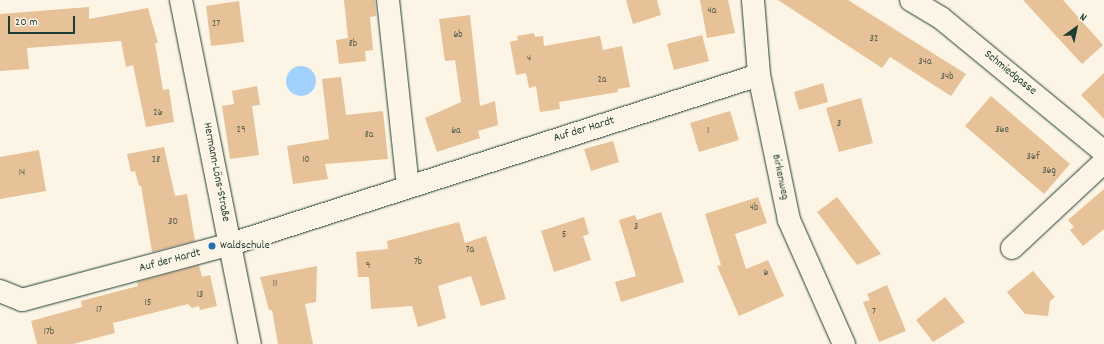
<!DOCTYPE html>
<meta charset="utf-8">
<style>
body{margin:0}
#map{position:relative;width:1104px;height:344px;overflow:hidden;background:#fcf5e5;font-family:Dekko,sans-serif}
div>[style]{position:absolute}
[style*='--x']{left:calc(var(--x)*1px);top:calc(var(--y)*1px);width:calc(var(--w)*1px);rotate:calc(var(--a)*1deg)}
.water>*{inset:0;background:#a3d1fe}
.round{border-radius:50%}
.building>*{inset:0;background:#e7c197}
.roads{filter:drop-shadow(0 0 1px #1f3d34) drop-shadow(0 0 1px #1f3d34)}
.minor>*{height:22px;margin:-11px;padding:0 11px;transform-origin:11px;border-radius:11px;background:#fcf5e5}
.dots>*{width:11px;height:11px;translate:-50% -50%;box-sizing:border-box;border:2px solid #fcf5e5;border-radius:50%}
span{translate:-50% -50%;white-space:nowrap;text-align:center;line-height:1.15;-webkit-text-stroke:3.5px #fcf5e5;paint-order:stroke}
.number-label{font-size:10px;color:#515e4d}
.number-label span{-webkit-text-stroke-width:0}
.street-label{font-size:12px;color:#1f3d34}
.poi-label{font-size:12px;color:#1f3d34}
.left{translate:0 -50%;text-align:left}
.north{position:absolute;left:1056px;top:8px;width:40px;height:40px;-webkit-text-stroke:3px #fcf5e5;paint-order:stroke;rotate:33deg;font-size:11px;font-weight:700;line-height:16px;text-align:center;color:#1f3d34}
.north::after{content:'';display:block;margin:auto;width:14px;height:18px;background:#1f3d34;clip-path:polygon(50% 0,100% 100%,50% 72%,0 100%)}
.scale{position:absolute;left:8px;top:16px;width:67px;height:18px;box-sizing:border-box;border:2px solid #1f3d34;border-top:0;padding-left:5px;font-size:12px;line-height:14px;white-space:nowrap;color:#1f3d34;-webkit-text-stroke:3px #fcf5e5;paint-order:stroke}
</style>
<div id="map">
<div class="water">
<i class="round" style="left:286px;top:66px;width:30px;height:30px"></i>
</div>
<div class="building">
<i style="clip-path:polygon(344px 0,375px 0,376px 16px,370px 17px,373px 50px,365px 51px,366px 61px,339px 64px,336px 40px,348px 38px)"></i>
<i style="clip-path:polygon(626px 0,657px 0,661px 15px,633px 24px)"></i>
<i style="clip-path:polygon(700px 0,728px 0,735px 33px,707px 38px)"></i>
<i style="clip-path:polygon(778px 0,848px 0,966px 74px,951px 96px,890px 57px,882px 68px)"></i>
<i style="clip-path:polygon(1023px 0,1063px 0,1103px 45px,1082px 64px)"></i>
<i style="clip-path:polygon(239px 1px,244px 42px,211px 46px,206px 6px)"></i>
<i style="clip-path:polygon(89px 7px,89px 19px,148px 8px,158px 43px,155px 43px,163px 90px,169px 89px,174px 122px,146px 127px,133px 65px,126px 67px,121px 41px,27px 48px,29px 69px,0 71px,0 14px)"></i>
<i style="clip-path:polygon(470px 15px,480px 106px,495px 101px,498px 125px,478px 131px,480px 138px,437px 152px,425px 118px,461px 102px,455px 60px,445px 61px,439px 19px)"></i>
<i style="clip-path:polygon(534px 33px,535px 37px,543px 36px,544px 46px,600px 36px,603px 50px,622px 46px,630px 87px,618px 89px,618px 92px,559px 102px,560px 109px,540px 112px,536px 86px,529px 88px,526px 73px,516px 75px,510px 42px,518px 40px,517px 36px)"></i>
<i style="clip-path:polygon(702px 35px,709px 61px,674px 70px,667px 44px)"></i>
<i style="clip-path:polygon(1104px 73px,1104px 119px,1081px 95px)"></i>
<i style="clip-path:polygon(341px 77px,346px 115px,383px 111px,388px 159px,325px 164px,328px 179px,293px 184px,287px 146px,329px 139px,322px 79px)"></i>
<i style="clip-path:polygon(823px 83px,828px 102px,799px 110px,794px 92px)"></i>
<i style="clip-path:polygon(257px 86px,260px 105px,252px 106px,259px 155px,230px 159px,222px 106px,234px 104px,232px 91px)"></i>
<i style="clip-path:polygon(991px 96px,1070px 164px,1044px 194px,965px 126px)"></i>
<i style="clip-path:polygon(861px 98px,873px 143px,839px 152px,826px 108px)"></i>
<i style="clip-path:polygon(730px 111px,739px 140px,699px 152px,690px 123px)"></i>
<i style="clip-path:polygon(613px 141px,619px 162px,591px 171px,584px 149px)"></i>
<i style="clip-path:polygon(164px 147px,175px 196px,187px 194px,195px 241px,152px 252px,141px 186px,139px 186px,135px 171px,131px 172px,127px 154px)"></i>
<i style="clip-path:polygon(39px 150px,46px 191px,0 199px,0 157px)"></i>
<i style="clip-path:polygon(1104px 189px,1104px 229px,1083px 246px,1070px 230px,1074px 227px,1068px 220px)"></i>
<i style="clip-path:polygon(758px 197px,767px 223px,735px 234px,746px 269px,768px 260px,784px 296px,739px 316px,717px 266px,721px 265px,705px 214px)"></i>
<i style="clip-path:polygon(837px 197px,881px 254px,857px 265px,817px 212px)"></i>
<i style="clip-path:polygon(661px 212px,684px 282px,621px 302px,615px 282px,636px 276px,619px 220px,635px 215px,637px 220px)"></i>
<i style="clip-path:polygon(584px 217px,589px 234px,583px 236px,591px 260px,554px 272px,541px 231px)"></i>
<i style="clip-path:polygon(459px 222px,465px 243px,486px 236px,506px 299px,481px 306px,471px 276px,438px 286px,446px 318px,418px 327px,412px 306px,371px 309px,369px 277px,358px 277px,356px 252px,388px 249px,387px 241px)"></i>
<i style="clip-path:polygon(199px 265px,202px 277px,210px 275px,217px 306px,200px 310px,199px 306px,192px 308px,188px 304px,113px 323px,115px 333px,73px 344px,37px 344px,31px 321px,82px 307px,81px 301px,138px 286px,137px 282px)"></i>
<i style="clip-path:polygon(317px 266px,316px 302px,305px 304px,313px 344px,278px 344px,272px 310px,269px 310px,260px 277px)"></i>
<i style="clip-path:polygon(1033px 271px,1055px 297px,1050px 301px,1048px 316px,1025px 314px,1007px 292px)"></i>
<i style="clip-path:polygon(887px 285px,906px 331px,879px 342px,863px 302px,870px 300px,867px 294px)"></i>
<i style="clip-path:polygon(945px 297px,965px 322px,933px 342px,916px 320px)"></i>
</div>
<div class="roads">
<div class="minor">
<i style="--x:181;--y:0;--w:351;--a:78.7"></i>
<i style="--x:388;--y:0;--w:187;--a:83.9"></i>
<i style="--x:753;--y:0;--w:75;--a:85.4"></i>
<i style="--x:759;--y:75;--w:148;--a:78.3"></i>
<i style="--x:789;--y:220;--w:136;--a:66.1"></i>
<i style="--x:911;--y:0;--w:35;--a:31"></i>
<i style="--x:941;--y:18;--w:211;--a:39.4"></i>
<i style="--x:1012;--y:248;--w:126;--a:-43.1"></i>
<i style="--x:0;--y:291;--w:24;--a:22"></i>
<i style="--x:22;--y:300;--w:216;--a:-15"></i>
<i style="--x:231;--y:244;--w:554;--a:-17.75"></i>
</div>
</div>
<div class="dots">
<i style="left:212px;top:246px;background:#1f6fb2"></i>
</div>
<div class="number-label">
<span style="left:712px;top:12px">4a</span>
<span style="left:216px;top:25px">27</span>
<span style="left:458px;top:36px">6b</span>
<span style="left:874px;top:40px">32</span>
<span style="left:353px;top:45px">8b</span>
<span style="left:529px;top:60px">4</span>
<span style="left:925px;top:63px">34a</span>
<span style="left:947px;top:78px">34b</span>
<span style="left:602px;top:81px">2a</span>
<span style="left:158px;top:114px">26</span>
<span style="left:839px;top:125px">3</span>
<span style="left:241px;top:131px">29</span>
<span style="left:1002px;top:131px">36e</span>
<span style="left:456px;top:132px">6a</span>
<span style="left:708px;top:132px">1</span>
<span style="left:369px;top:136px">8a</span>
<span style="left:1033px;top:158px">36f</span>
<span style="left:156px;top:161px">28</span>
<span style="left:306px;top:161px">10</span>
<span style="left:1049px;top:172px">36g</span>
<span style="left:22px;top:174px">14</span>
<span style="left:754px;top:209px">4b</span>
<span style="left:173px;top:223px">30</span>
<span style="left:636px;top:228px">3</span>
<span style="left:564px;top:236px">5</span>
<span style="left:470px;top:251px">7a</span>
<span style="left:418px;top:263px">7b</span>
<span style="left:368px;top:267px">9</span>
<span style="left:766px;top:274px">6</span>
<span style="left:275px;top:285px">11</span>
<span style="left:200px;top:296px">13</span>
<span style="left:148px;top:304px">15</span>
<span style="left:99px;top:311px">17</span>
<span style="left:874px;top:313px">7</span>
<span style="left:49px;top:333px">17b</span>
</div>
<div class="street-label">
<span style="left:1010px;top:73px;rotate:39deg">Schmiedgasse</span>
<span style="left:584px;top:130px;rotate:-17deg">Auf der Hardt</span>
<span style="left:216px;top:172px;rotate:79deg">Hermann-Löns-Straße</span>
<span style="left:780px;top:177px;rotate:78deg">Birkenweg</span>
<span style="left:170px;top:261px;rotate:-15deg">Auf der Hardt</span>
</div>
<div class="poi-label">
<span class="left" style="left:220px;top:246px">Waldschule</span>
</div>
<div class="north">N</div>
<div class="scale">20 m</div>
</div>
